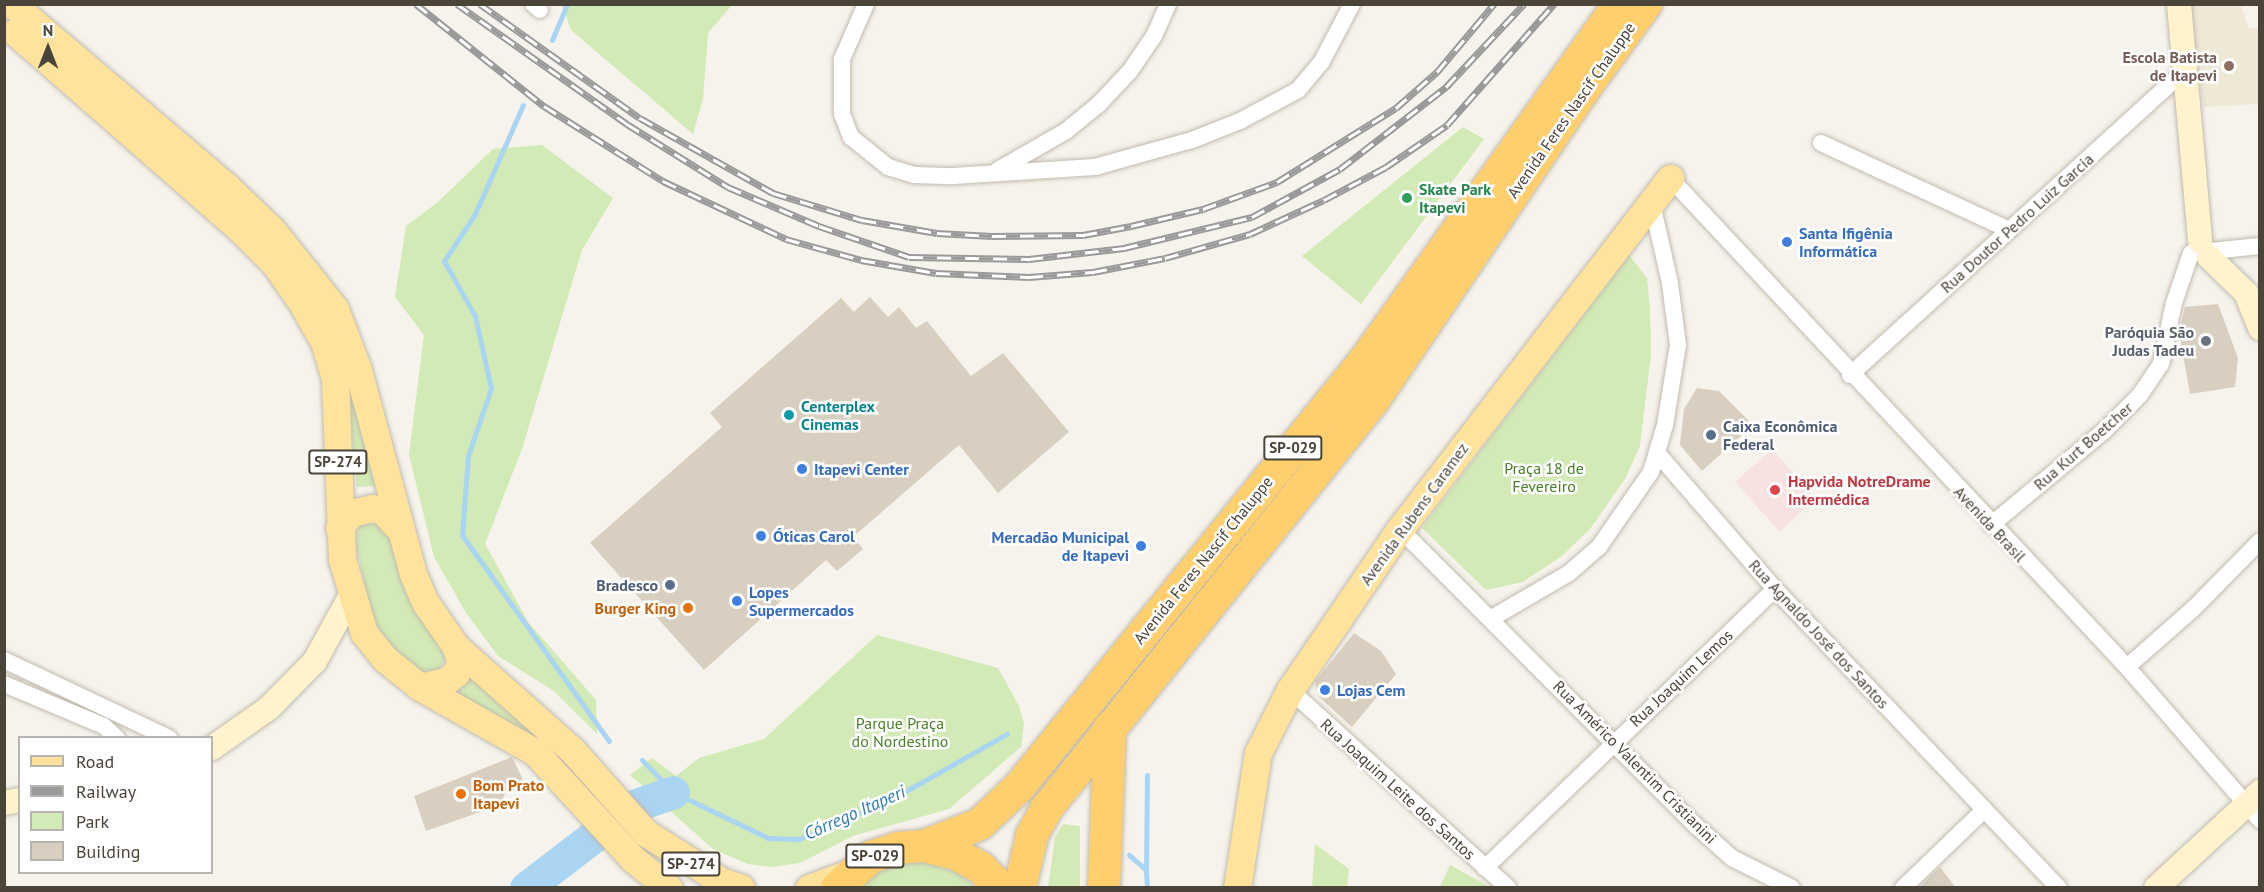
<!DOCTYPE html>
<meta charset="utf-8">
<style>
body{margin:0}
#map{position:relative;width:2264px;height:892px;overflow:hidden;background:#f6f3ec;font-family:"PT Sans",sans-serif}
div>[style]{position:absolute}
[style*='--x']{left:calc(var(--x)*1px);top:calc(var(--y)*1px);width:calc(var(--w)*1px);rotate:calc(var(--a)*1deg)}
.education>*{inset:0;background:#efe8d6}
.medical>*{inset:0;background:#f6e3e0}
.green>*{inset:0;background:#d2eab5}
.stream>*{height:5px;margin:-2.5px;padding:0 2.5px;transform-origin:2.5px;border-radius:2.5px;background:#a9d4f2}
.river>*{height:33px;margin:-16.5px;padding:0 16.5px;transform-origin:16.5px;border-radius:16.5px;background:#a9d4f2}
.building>*{inset:0;background:#d8cfc1}
.roads{filter:drop-shadow(0 0 2px #c2bbae) drop-shadow(0 0 2px #c2bbae)}
.street>*{height:16px;margin:-8px;padding:0 8px;transform-origin:8px;border-radius:8px;background:#fff}
.secondary>*{height:24px;margin:-12px;padding:0 12px;transform-origin:12px;border-radius:12px;background:#fff3cd}
.primary>*{height:27px;margin:-13.5px;padding:0 13.5px;transform-origin:13.5px;border-radius:13.5px;background:#ffe39c}
.highway>*{height:32px;margin:-16px;padding:0 16px;transform-origin:16px;border-radius:16px;background:#ffcf6e}
.rail>*{height:7px;margin-top:-3.5px;transform-origin:0;background:repeating-linear-gradient(90deg,#fff 0 14px,#9a9a9a 0 28px);box-sizing:border-box;border-block:2px solid #9a9a9a}
.dots>*{width:16px;height:16px;translate:-50% -50%;box-sizing:border-box;border:3px solid #fff;border-radius:50%}
span{translate:-50% -50%;white-space:nowrap;text-align:center;line-height:1.15;-webkit-text-stroke:5px #fff;paint-order:stroke}
.shield-label span{padding:2px 4px;background:#fff;border:2px solid;border-radius:4px;-webkit-text-stroke-width:0}
.shield-label{font-size:15px;color:#4b4439;font-weight:700}
.education-label{font-size:16px;color:#785e54;font-weight:700}
.right{translate:-100% -50%;text-align:right}
.street-label{font-size:16px;color:#4b4439}
.leisure-label{font-size:16px;color:#27864d;font-weight:700}
.left{translate:0 -50%;text-align:left}
.shop-label{font-size:16px;color:#366cbe;font-weight:700}
.worship-label{font-size:16px;color:#5b616d;font-weight:700}
.culture-label{font-size:16px;color:#0d838f;font-weight:700}
.service-label{font-size:16px;color:#4e5e75;font-weight:700}
.park-label{font-size:16px;color:#4a7f2a}
.health-label{font-size:16px;color:#be3a42;font-weight:700}
.food-label{font-size:16px;color:#c56008;font-weight:700}
.water-label{font-size:18px;color:#2e7ab2;font-style:italic}
.frame{position:absolute;inset:0;border:6px solid #4b4439;pointer-events:none}
.legend{position:absolute;left:18px;top:736px;width:195px;height:138px;box-sizing:border-box;background:#fff;border:2px solid #b7b4b0;margin:0;padding:8px 10px;list-style:none;font-size:18px;color:#4b4439}
.legend li{display:flex;align-items:center;gap:12px;height:30px}
.legend b{width:30px;border:2px solid #b7b4b0}
.north{position:absolute;left:18px;top:18px;width:60px;height:60px;-webkit-text-stroke:4px #fff;paint-order:stroke;rotate:0deg;font-size:16px;font-weight:700;line-height:24px;text-align:center;color:#4b4439}
.north::after{content:'';display:block;margin:auto;width:21px;height:27px;background:#4b4439;clip-path:polygon(50% 0,100% 100%,50% 72%,0 100%)}
</style>
<div id="map">
<div class="education">
<i style="clip-path:polygon(2190px 5px,2241px 5px,2248px 27px,2259px 29px,2259px 104px,2203px 107px)"></i>
</div>
<div class="medical">
<i style="clip-path:polygon(1772px 449px,1815px 498px,1780px 532px,1735px 482px)"></i>
</div>
<div class="green">
<i style="clip-path:polygon(562px 5px,732px 5px,708px 33px,703px 99px,693px 134px,571px 30px)"></i>
<i style="clip-path:polygon(1463px 127px,1484px 139px,1361px 304px,1302px 256px)"></i>
<i style="clip-path:polygon(542px 145px,613px 198px,582px 250px,522px 449px,485px 544px,529px 623px,596px 700px,597px 734px,554px 691px,498px 656px,466px 613px,434px 557px,409px 455px,424px 335px,395px 297px,406px 226px,438px 202px,493px 149px)"></i>
<i style="clip-path:polygon(1629px 255px,1647px 278px,1650px 307px,1651px 354px,1640px 446px,1625px 479px,1590px 529px,1562px 556px,1523px 582px,1486px 590px,1422px 528px)"></i>
<i style="clip-path:polygon(347px 374px,377px 486px,357px 487px)"></i>
<i style="clip-path:polygon(385px 519px,447px 656px,434px 676px,420px 677px,388px 646px,371px 614px,355px 541px,360px 521px)"></i>
<i style="clip-path:polygon(877px 635px,998px 668px,1019px 706px,1024px 724px,1021px 747px,949px 809px,853px 836px,800px 863px,772px 867px,748px 864px,713px 849px,630px 775px,652px 758px,676px 776px,699px 758px,764px 739px)"></i>
<i style="clip-path:polygon(474px 672px,558px 750px,452px 696px)"></i>
<i style="clip-path:polygon(1063px 824px,1080px 826px,1080px 887px,1048px 887px,1055px 837px)"></i>
<i style="clip-path:polygon(1315px 844px,1349px 869px,1347px 887px,1312px 887px)"></i>
<i style="clip-path:polygon(901px 862px,928px 862px,955px 871px,976px 887px,857px 888px,875px 872px)"></i>
<i style="clip-path:polygon(1450px 865px,1490px 887px,1440px 887px)"></i>
</div>
<div class="stream">
<i style="--x:552;--y:40;--w:39;--a:-67"></i>
<i style="--x:523;--y:105;--w:119;--a:113.8"></i>
<i style="--x:475;--y:214;--w:56;--a:123.4"></i>
<i style="--x:444;--y:261;--w:63;--a:60.6"></i>
<i style="--x:475;--y:316;--w:74;--a:77.5"></i>
<i style="--x:491;--y:388;--w:72;--a:108.7"></i>
<i style="--x:468;--y:456;--w:79;--a:94.3"></i>
<i style="--x:462;--y:535;--w:253;--a:54.5"></i>
<i style="--x:642;--y:760;--w:45;--a:45.9"></i>
<i style="--x:673;--y:792;--w:106;--a:25.8"></i>
<i style="--x:768;--y:838;--w:31;--a:2"></i>
<i style="--x:799;--y:839;--w:109;--a:-23.7"></i>
<i style="--x:899;--y:795;--w:124;--a:-29.5"></i>
<i style="--x:1129;--y:855;--w:23;--a:41"></i>
<i style="--x:1146;--y:870;--w:18;--a:87"></i>
<i style="--x:1146;--y:870;--w:95;--a:-89.4"></i>
</div>
<div class="river">
<i style="--x:636;--y:805;--w:39;--a:-19"></i>
<i style="--x:526;--y:888;--w:87;--a:-37.5"></i>
</div>
<div class="building">
<i style="clip-path:polygon(870px 297px,888px 317px,899px 307px,916px 328px,927px 321px,971px 376px,1003px 353px,1069px 432px,998px 493px,959px 445px,853px 537px,863px 549px,837px 571px,826px 560px,704px 670px,590px 543px,722px 427px,710px 413px,841px 298px,854px 312px)"></i>
<i style="clip-path:polygon(2218px 304px,2238px 358px,2235px 387px,2190px 394px,2179px 332px,2185px 307px)"></i>
<i style="clip-path:polygon(1697px 388px,1719px 391px,1753px 425px,1702px 471px,1680px 445px,1684px 409px)"></i>
<i style="clip-path:polygon(1354px 633px,1381px 651px,1396px 674px,1352px 727px,1318px 696px,1315px 682px)"></i>
<i style="clip-path:polygon(512px 757px,526px 786px,506px 793px,497px 806px,426px 831px,414px 796px)"></i>
<i style="clip-path:polygon(1940px 867px,1956px 888px,1920px 888px,1924px 882px)"></i>
</div>
<div class="roads">
<div class="street">
<i style="--x:533;--y:4;--w:9;--a:41"></i>
<i style="--x:866;--y:4;--w:60;--a:113.6"></i>
<i style="--x:842;--y:59;--w:55;--a:90"></i>
<i style="--x:842;--y:114;--w:25;--a:69"></i>
<i style="--x:851;--y:137;--w:48;--a:39"></i>
<i style="--x:888;--y:167;--w:28;--a:17"></i>
<i style="--x:915;--y:175;--w:38;--a:2"></i>
<i style="--x:953;--y:176;--w:142;--a:-3.6"></i>
<i style="--x:1095;--y:167;--w:101;--a:-15.6"></i>
<i style="--x:1192;--y:140;--w:52;--a:-21.6"></i>
<i style="--x:1240;--y:121;--w:66;--a:-28.1"></i>
<i style="--x:1298;--y:90;--w:35;--a:-50"></i>
<i style="--x:1321;--y:63;--w:67;--a:-62.3"></i>
<i style="--x:1821;--y:143;--w:207;--a:24.8"></i>
<i style="--x:998;--y:170;--w:78;--a:-29.8"></i>
<i style="--x:1066;--y:131;--w:43;--a:-39.3"></i>
<i style="--x:1099;--y:104;--w:45;--a:-46.8"></i>
<i style="--x:1130;--y:71;--w:42;--a:-55.6"></i>
<i style="--x:1154;--y:36;--w:35;--a:-66"></i>
<i style="--x:1670;--y:178;--w:669;--a:46.94"></i>
<i style="--x:2127;--y:667;--w:203;--a:49"></i>
<i style="--x:2211;--y:251;--w:49;--a:-5.8"></i>
<i style="--x:1850;--y:375;--w:452;--a:-42.3"></i>
<i style="--x:1658;--y:454;--w:179;--a:49.1"></i>
<i style="--x:1775;--y:589;--w:412;--a:46.5"></i>
<i style="--x:1991;--y:525;--w:148;--a:-39.8"></i>
<i style="--x:2105;--y:430;--w:49;--a:-45"></i>
<i style="--x:2140;--y:395;--w:37;--a:-56"></i>
<i style="--x:2161;--y:364;--w:62;--a:-78"></i>
<i style="--x:2174;--y:303;--w:53;--a:-71.2"></i>
<i style="--x:1400;--y:529;--w:418;--a:45.1"></i>
<i style="--x:1695;--y:825;--w:50;--a:41.7"></i>
<i style="--x:1732;--y:858;--w:67;--a:26.6"></i>
<i style="--x:1492;--y:618;--w:89;--a:-30.3"></i>
<i style="--x:1569;--y:573;--w:40;--a:-41"></i>
<i style="--x:1599;--y:547;--w:91;--a:-55.3"></i>
<i style="--x:1651;--y:472;--w:49;--a:-73.4"></i>
<i style="--x:1665;--y:425;--w:81;--a:-80.8"></i>
<i style="--x:1678;--y:345;--w:63;--a:-97.4"></i>
<i style="--x:1670;--y:283;--w:81;--a:-102.8"></i>
<i style="--x:4;--y:660;--w:183;--a:25.3"></i>
<i style="--x:2127;--y:667;--w:89;--a:-41.4"></i>
<i style="--x:2194;--y:608;--w:94;--a:-45.4"></i>
<i style="--x:4;--y:684;--w:108;--a:22.8"></i>
<i style="--x:104;--y:726;--w:18;--a:43"></i>
<i style="--x:1290;--y:690;--w:294;--a:42.2"></i>
<i style="--x:1485;--y:868;--w:402;--a:-43.9"></i>
<i style="--x:1903;--y:888;--w:112;--a:-43.9"></i>
</div>
<div class="secondary">
<i style="--x:2179;--y:4;--w:238;--a:84.9"></i>
<i style="--x:2209;--y:257;--w:52;--a:44.2"></i>
<i style="--x:2246;--y:293;--w:38;--a:68"></i>
<i style="--x:212;--y:748;--w:70;--a:-35.1"></i>
<i style="--x:269;--y:708;--w:66;--a:-45.6"></i>
<i style="--x:315;--y:661;--w:73;--a:-61.3"></i>
<i style="--x:4;--y:803;--w:16;--a:-11"></i>
<i style="--x:2156;--y:888;--w:142;--a:-42.7"></i>
</div>
<div class="primary">
<i style="--x:12;--y:4;--w:281;--a:40.4"></i>
<i style="--x:226;--y:186;--w:64;--a:43.7"></i>
<i style="--x:272;--y:230;--w:101;--a:51.4"></i>
<i style="--x:335;--y:309;--w:65;--a:69.3"></i>
<i style="--x:358;--y:370;--w:211;--a:74.9"></i>
<i style="--x:413;--y:574;--w:30;--a:67"></i>
<i style="--x:425;--y:602;--w:55;--a:55.4"></i>
<i style="--x:456;--y:647;--w:155;--a:41.6"></i>
<i style="--x:572;--y:750;--w:111;--a:48.3"></i>
<i style="--x:646;--y:833;--w:89;--a:32.6"></i>
<i style="--x:721;--y:881;--w:21;--a:19"></i>
<i style="--x:15;--y:32;--w:302;--a:41.2"></i>
<i style="--x:242;--y:231;--w:47;--a:45"></i>
<i style="--x:275;--y:264;--w:47;--a:55.3"></i>
<i style="--x:302;--y:303;--w:45;--a:60.6"></i>
<i style="--x:324;--y:342;--w:38;--a:73"></i>
<i style="--x:335;--y:378;--w:181;--a:87.8"></i>
<i style="--x:342;--y:559;--w:77;--a:73.4"></i>
<i style="--x:364;--y:633;--w:33;--a:51"></i>
<i style="--x:385;--y:659;--w:45;--a:38.7"></i>
<i style="--x:420;--y:687;--w:132;--a:29.5"></i>
<i style="--x:535;--y:752;--w:145;--a:47.5"></i>
<i style="--x:633;--y:859;--w:46;--a:38.9"></i>
<i style="--x:339;--y:528;--w:19;--a:-51"></i>
<i style="--x:351;--y:513;--w:22;--a:-13"></i>
<i style="--x:372;--y:508;--w:10;--a:11"></i>
<i style="--x:382;--y:510;--w:28;--a:48"></i>
<i style="--x:420;--y:687;--w:27;--a:-13"></i>
<i style="--x:446;--y:681;--w:13;--a:-39"></i>
<i style="--x:456;--y:673;--w:13;--a:-72"></i>
<i style="--x:460;--y:661;--w:15;--a:-106"></i>
<i style="--x:809;--y:888;--w:40;--a:-20.2"></i>
<i style="--x:1237;--y:888;--w:137;--a:-81.2"></i>
<i style="--x:1258;--y:753;--w:71;--a:-63.1"></i>
<i style="--x:1290;--y:690;--w:195;--a:-55.7"></i>
<i style="--x:1400;--y:529;--w:443;--a:-52.4"></i>
</div>
<div class="highway">
<i style="--x:924;--y:846;--w:60;--a:-21.4"></i>
<i style="--x:980;--y:824;--w:55;--a:-43.5"></i>
<i style="--x:1020;--y:786;--w:550;--a:-50.98"></i>
<i style="--x:1366;--y:359;--w:436;--a:-54.5"></i>
<i style="--x:837;--y:888;--w:46;--a:-42.4"></i>
<i style="--x:871;--y:857;--w:29;--a:-18"></i>
<i style="--x:899;--y:848;--w:25;--a:-5"></i>
<i style="--x:924;--y:846;--w:33;--a:14"></i>
<i style="--x:956;--y:854;--w:29;--a:29"></i>
<i style="--x:981;--y:868;--w:28;--a:45"></i>
<i style="--x:1020;--y:888;--w:54;--a:-77.2"></i>
<i style="--x:1032;--y:835;--w:31;--a:-61"></i>
<i style="--x:1047;--y:808;--w:521;--a:-51.31"></i>
<i style="--x:1373;--y:401;--w:373;--a:-55.9"></i>
<i style="--x:1582;--y:92;--w:109;--a:-54"></i>
<i style="--x:1104;--y:888;--w:161;--a:-87.9"></i>
</div>
</div>
<div class="rail">
<i style="--x:416;--y:4;--w:164;--a:38.6"></i>
<i style="--x:544;--y:106;--w:141;--a:32.2"></i>
<i style="--x:663;--y:181;--w:136;--a:25.2"></i>
<i style="--x:786;--y:239;--w:78;--a:15.6"></i>
<i style="--x:861;--y:260;--w:76;--a:9.8"></i>
<i style="--x:936;--y:273;--w:93;--a:2.5"></i>
<i style="--x:1029;--y:277;--w:64;--a:-4.5"></i>
<i style="--x:1093;--y:272;--w:73;--a:-11"></i>
<i style="--x:1165;--y:258;--w:88;--a:-15.8"></i>
<i style="--x:1250;--y:234;--w:81;--a:-24.7"></i>
<i style="--x:1324;--y:200;--w:70;--a:-28"></i>
<i style="--x:1386;--y:167;--w:74;--a:-34.5"></i>
<i style="--x:1447;--y:125;--w:162;--a:-48.5"></i>
<i style="--x:457;--y:4;--w:208;--a:35.2"></i>
<i style="--x:627;--y:124;--w:119;--a:32"></i>
<i style="--x:728;--y:187;--w:99;--a:23.2"></i>
<i style="--x:819;--y:226;--w:95;--a:19"></i>
<i style="--x:909;--y:257;--w:120;--a:1"></i>
<i style="--x:1029;--y:259;--w:96;--a:-6.6"></i>
<i style="--x:1124;--y:248;--w:132;--a:-13.6"></i>
<i style="--x:1252;--y:217;--w:100;--a:-28.6"></i>
<i style="--x:1340;--y:169;--w:134;--a:-37.7"></i>
<i style="--x:1446;--y:87;--w:114;--a:-46.8"></i>
<i style="--x:480;--y:4;--w:196;--a:35.5"></i>
<i style="--x:640;--y:118;--w:153;--a:29.4"></i>
<i style="--x:773;--y:193;--w:93;--a:16.9"></i>
<i style="--x:862;--y:220;--w:76;--a:9.8"></i>
<i style="--x:937;--y:233;--w:55;--a:3.1"></i>
<i style="--x:992;--y:236;--w:91;--a:-0.6"></i>
<i style="--x:1083;--y:235;--w:49;--a:-10.6"></i>
<i style="--x:1131;--y:226;--w:74;--a:-13.3"></i>
<i style="--x:1203;--y:209;--w:79;--a:-20"></i>
<i style="--x:1277;--y:182;--w:140;--a:-31.9"></i>
<i style="--x:1396;--y:108;--w:55;--a:-41.3"></i>
<i style="--x:1437;--y:72;--w:89;--a:-50"></i>
</div>
<div class="dots">
<i style="left:2229px;top:66px;background:#8d6e63"></i>
<i style="left:1407px;top:198px;background:#2e9e5b"></i>
<i style="left:1787px;top:242px;background:#3f7fe0"></i>
<i style="left:2206px;top:341px;background:#6b7280"></i>
<i style="left:789px;top:415px;background:#0f9aa8"></i>
<i style="left:1711px;top:435px;background:#5c6f8a"></i>
<i style="left:802px;top:469px;background:#3f7fe0"></i>
<i style="left:1775px;top:490px;background:#e0444e"></i>
<i style="left:761px;top:536px;background:#3f7fe0"></i>
<i style="left:1141px;top:546px;background:#3f7fe0"></i>
<i style="left:670px;top:585px;background:#5c6f8a"></i>
<i style="left:737px;top:601px;background:#3f7fe0"></i>
<i style="left:688px;top:608px;background:#e8710a"></i>
<i style="left:1325px;top:690px;background:#3f7fe0"></i>
<i style="left:461px;top:794px;background:#e8710a"></i>
</div>
<div class="shield-label">
<span style="left:1293px;top:448px">SP-029</span>
<span style="left:338px;top:462px">SP-274</span>
<span style="left:875px;top:856px">SP-029</span>
<span style="left:691px;top:864px">SP-274</span>
</div>
<div class="education-label">
<span class="right" style="left:2217px;top:66px">Escola Batista<br>de Itapevi</span>
</div>
<div class="street-label">
<span style="left:1571px;top:110px;rotate:-55deg">Avenida Feres Nascif Chaluppe</span>
<span style="left:2017px;top:223px;rotate:-42deg">Rua Doutor Pedro Luiz Garcia</span>
<span style="left:2083px;top:446px;rotate:-41deg">Rua Kurt Boetcher</span>
<span style="left:1414px;top:514px;rotate:-54deg">Avenida Rubens Caramez</span>
<span style="left:1990px;top:524px;rotate:47deg">Avenida Brasil</span>
<span style="left:1203px;top:560px;rotate:-51deg">Avenida Feres Nascif Chaluppe</span>
<span style="left:1819px;top:634px;rotate:47deg">Rua Agnaldo José dos Santos</span>
<span style="left:1681px;top:678px;rotate:-43deg">Rua Joaquim Lemos</span>
<span style="left:1635px;top:762px;rotate:45deg">Rua Américo Valentim Cristianini</span>
<span style="left:1398px;top:789px;rotate:42deg">Rua Joaquim Leite dos Santos</span>
</div>
<div class="leisure-label">
<span class="left" style="left:1419px;top:198px">Skate Park<br>Itapevi</span>
</div>
<div class="shop-label">
<span class="left" style="left:1799px;top:242px">Santa Ifigênia<br>Informática</span>
<span class="left" style="left:814px;top:469px">Itapevi Center</span>
<span class="left" style="left:773px;top:536px">Óticas Carol</span>
<span class="right" style="left:1129px;top:546px">Mercadão Municipal<br>de Itapevi</span>
<span class="left" style="left:749px;top:601px">Lopes<br>Supermercados</span>
<span class="left" style="left:1337px;top:690px">Lojas Cem</span>
</div>
<div class="worship-label">
<span class="right" style="left:2194px;top:341px">Paróquia São<br>Judas Tadeu</span>
</div>
<div class="culture-label">
<span class="left" style="left:801px;top:415px">Centerplex<br>Cinemas</span>
</div>
<div class="service-label">
<span class="left" style="left:1723px;top:435px">Caixa Econômica<br>Federal</span>
<span class="right" style="left:658px;top:585px">Bradesco</span>
</div>
<div class="park-label">
<span style="left:1544px;top:477px">Praça 18 de<br>Fevereiro</span>
<span style="left:900px;top:732px">Parque Praça<br>do Nordestino</span>
</div>
<div class="health-label">
<span class="left" style="left:1788px;top:490px">Hapvida NotreDrame<br>Intermédica</span>
</div>
<div class="food-label">
<span class="right" style="left:676px;top:608px">Burger King</span>
<span class="left" style="left:473px;top:794px">Bom Prato<br>Itapevi</span>
</div>
<div class="water-label">
<span style="left:855px;top:813px;rotate:-24deg">Córrego Itaperi</span>
</div>
<div class="frame"></div>
<ul class="legend">
<li><b style="height:8px;background:#ffe39c"></b>Road</li>
<li><b style="height:8px;background:#9a9a9a"></b>Railway</li>
<li><b style="height:16px;background:#d2eab5"></b>Park</li>
<li><b style="height:16px;background:#d8cfc1"></b>Building</li>
</ul>
<div class="north">N</div>
</div>
